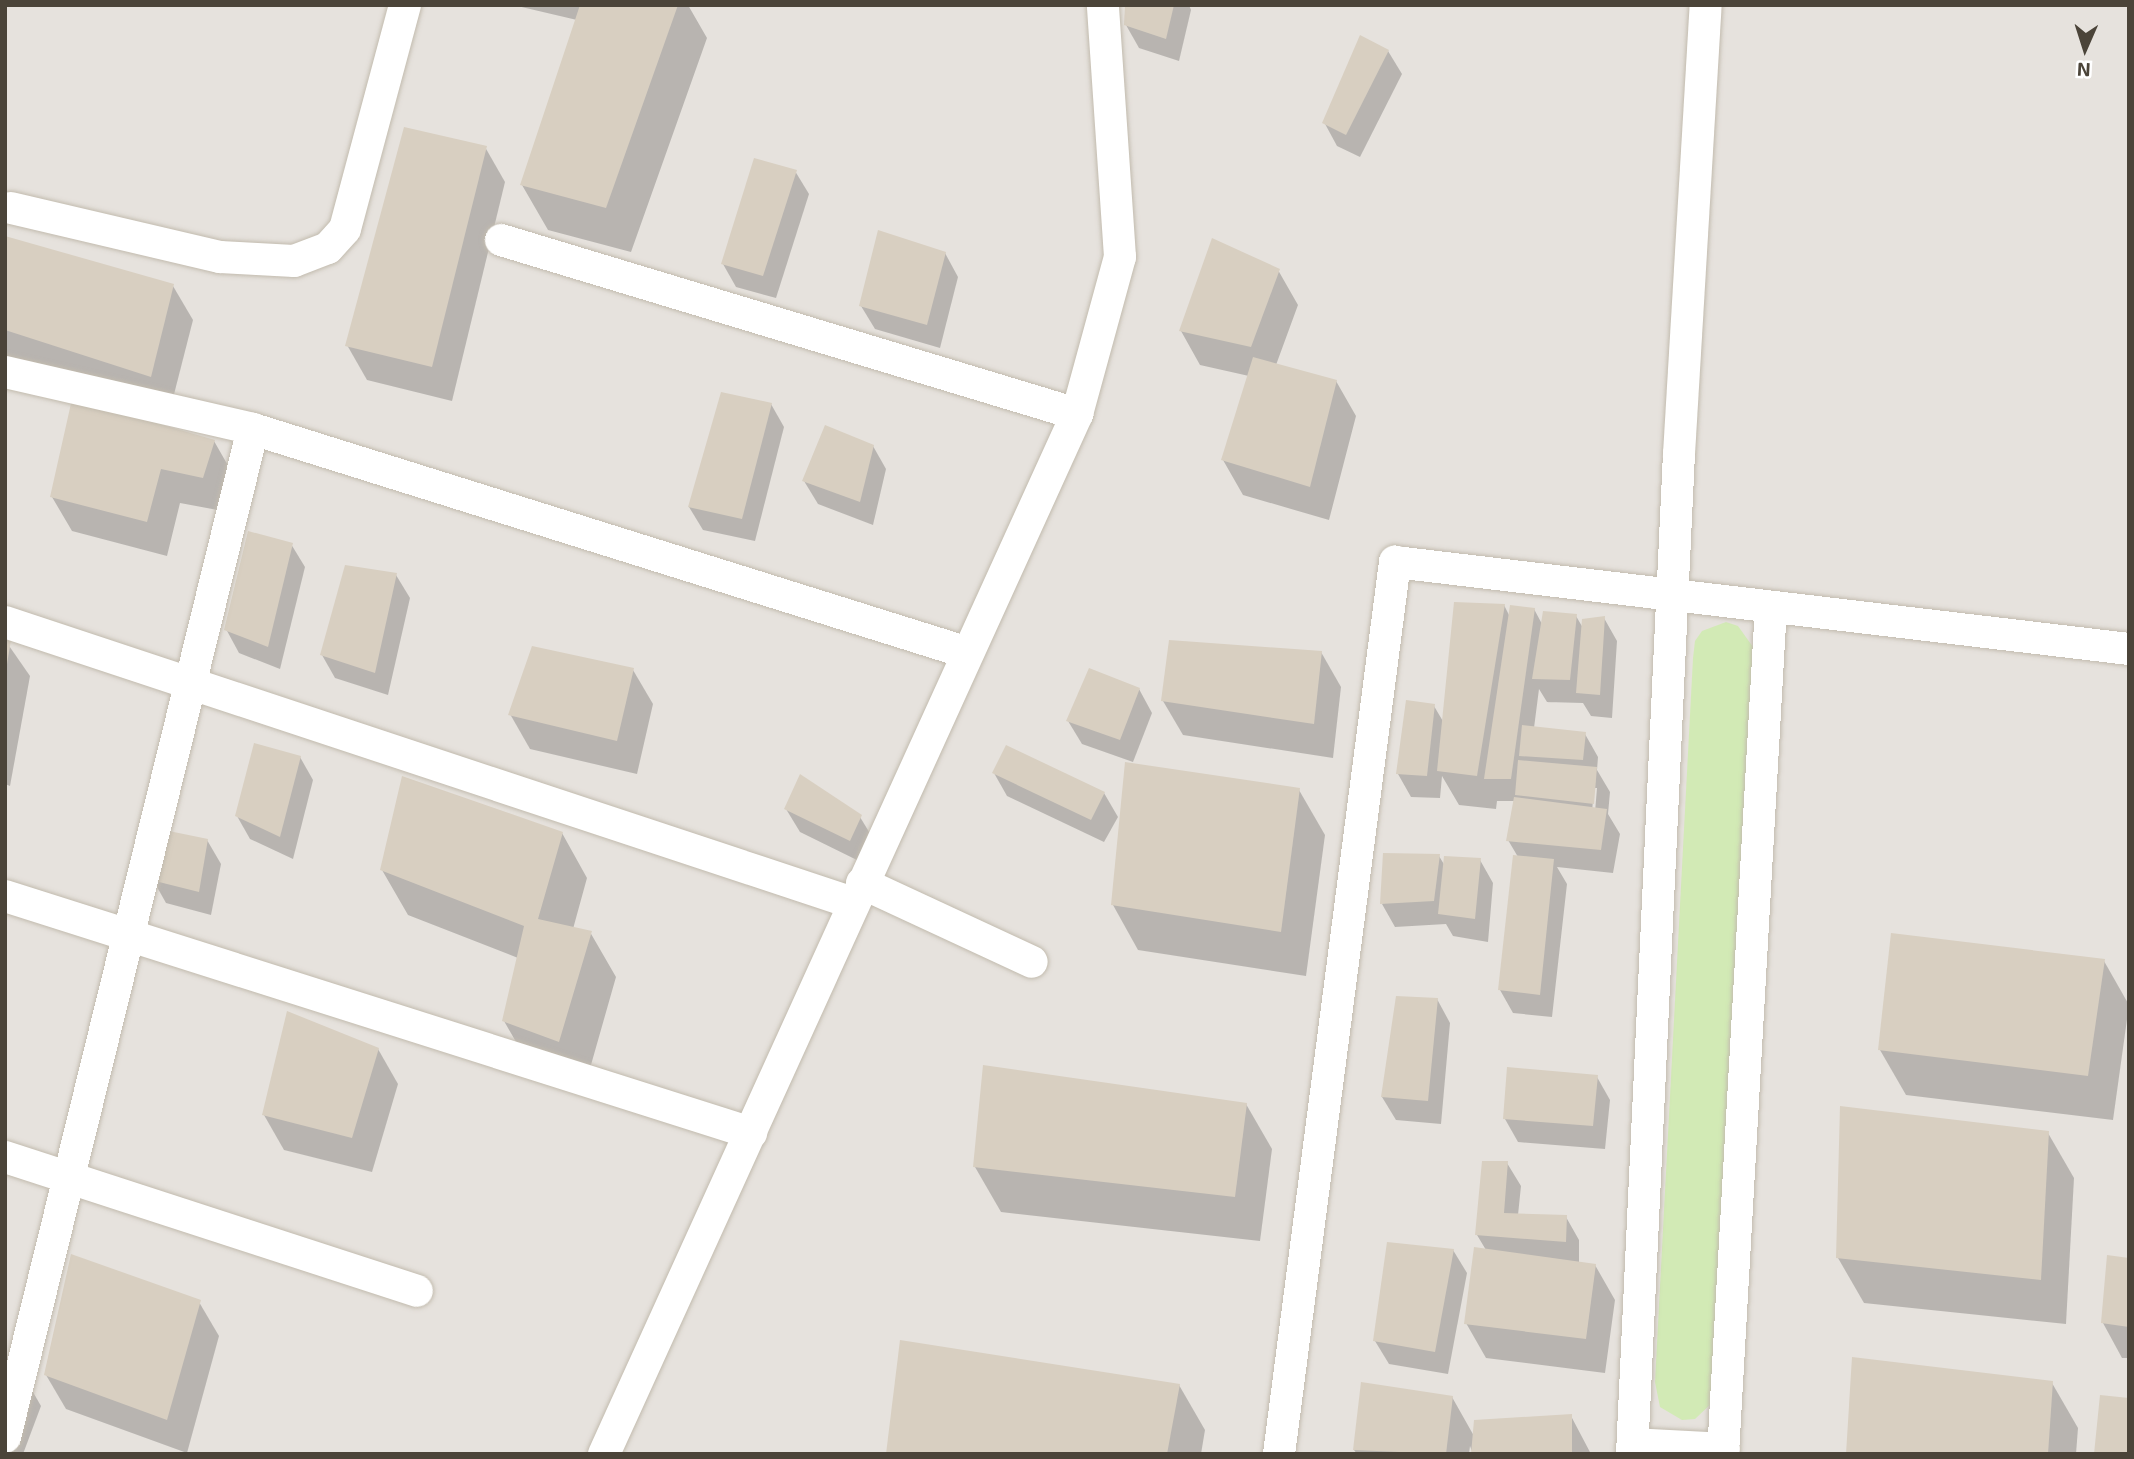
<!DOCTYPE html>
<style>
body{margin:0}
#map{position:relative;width:2134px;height:1459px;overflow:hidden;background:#f6f3ec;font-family:"Exo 2",sans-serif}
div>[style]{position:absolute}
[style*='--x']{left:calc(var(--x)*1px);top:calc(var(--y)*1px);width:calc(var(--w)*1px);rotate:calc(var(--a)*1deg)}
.industrial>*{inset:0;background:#e6e2dd}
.green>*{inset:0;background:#d2eab5}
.shadow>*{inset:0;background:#0003}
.building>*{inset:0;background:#d8cfc1}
.roads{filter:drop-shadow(0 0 2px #c2bbae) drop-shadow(0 0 2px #c2bbae)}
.street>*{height:32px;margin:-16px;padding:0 16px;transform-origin:16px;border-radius:16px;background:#fff}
span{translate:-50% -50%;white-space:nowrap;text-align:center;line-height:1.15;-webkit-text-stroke:7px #fff;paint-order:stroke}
.frame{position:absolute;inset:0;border:7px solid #4b4439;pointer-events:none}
.north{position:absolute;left:2050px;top:14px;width:70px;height:70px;-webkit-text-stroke:5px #fff;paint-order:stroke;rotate:183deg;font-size:19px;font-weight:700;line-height:28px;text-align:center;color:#4b4439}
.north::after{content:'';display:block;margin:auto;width:24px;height:32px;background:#4b4439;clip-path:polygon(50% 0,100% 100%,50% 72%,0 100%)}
</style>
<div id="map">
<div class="industrial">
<i style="clip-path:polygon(5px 5px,2129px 5px,2129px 1454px,5px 1454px)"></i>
</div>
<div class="green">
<i style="clip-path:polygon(1726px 622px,1738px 626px,1753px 647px,1714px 1401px,1695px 1419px,1682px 1420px,1660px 1407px,1655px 1382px,1693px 658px,1695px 641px,1702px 631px)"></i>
</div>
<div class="shadow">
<i style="clip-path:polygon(513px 5px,688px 5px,707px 38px,631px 252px,548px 230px,522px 185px,577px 20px)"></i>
<i style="clip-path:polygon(1127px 5px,1189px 5px,1191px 10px,1179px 61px,1139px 48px,1126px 25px)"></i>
<i style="clip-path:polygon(1388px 51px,1402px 74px,1360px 157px,1337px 146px,1324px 122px)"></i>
<i style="clip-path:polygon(485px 147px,505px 182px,452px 401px,367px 380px,347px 345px)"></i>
<i style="clip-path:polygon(795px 171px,809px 194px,776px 298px,736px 287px,723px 264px)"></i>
<i style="clip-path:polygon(5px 238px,173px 286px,193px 320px,170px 410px,5px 357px)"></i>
<i style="clip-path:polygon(945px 253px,958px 277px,940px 348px,875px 329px,861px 306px)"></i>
<i style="clip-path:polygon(1278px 270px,1298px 305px,1276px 365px,1336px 381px,1356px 416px,1329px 520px,1243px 495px,1223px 460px,1249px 376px,1200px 365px,1181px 331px)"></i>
<i style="clip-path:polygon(771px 404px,784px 427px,755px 541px,703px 530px,689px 507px)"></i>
<i style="clip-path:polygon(214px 441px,234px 476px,223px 511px,180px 503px,167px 556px,72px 531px,52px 497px)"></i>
<i style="clip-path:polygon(873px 446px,886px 469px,873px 525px,818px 504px,804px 481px)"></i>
<i style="clip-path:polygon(291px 544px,305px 567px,280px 669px,239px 653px,226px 629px)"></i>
<i style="clip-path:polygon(396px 575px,410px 598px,388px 695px,335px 678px,322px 655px)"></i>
<i style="clip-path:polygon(evenodd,1504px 605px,1510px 617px,1534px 609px,1542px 624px,1576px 616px,1583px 628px,1604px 618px,1617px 641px,1612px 718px,1591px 716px,1583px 703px,1547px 702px,1539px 689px,1534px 728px,1585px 734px,1598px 757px,1597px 770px,1610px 792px,1608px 814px,1620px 834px,1613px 873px,1557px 867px,1567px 884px,1552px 1017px,1513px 1013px,1500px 990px,1518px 857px,1508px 840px,1515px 801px,1497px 801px,1496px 809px,1459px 805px,1442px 776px,1440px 798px,1411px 797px,1398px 774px,1434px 706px,1444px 723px,1504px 605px,1594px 788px,1597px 788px,1595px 812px,1592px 812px,1594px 788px)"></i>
<i style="clip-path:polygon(5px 640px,30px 676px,10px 786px,5px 784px)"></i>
<i style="clip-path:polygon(1321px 652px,1341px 687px,1333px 758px,1183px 735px,1163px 701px)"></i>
<i style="clip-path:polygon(633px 670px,653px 704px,637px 774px,530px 749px,510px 714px)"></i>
<i style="clip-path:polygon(1139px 689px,1152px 713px,1133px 762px,1082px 744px,1068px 721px)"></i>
<i style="clip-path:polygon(300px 757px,313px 780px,293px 859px,250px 839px,237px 816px)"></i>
<i style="clip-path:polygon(994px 773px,1104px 793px,1118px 817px,1104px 842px,1007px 796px)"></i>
<i style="clip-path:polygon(1299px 790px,1325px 835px,1306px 976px,1138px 950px,1113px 905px)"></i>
<i style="clip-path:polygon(786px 809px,860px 817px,874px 840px,863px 863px,800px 832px)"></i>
<i style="clip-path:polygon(562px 833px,587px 878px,573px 929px,590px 932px,616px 977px,585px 1086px,530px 1066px,504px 1021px,518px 958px,408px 915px,382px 870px)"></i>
<i style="clip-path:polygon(207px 840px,221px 864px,211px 915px,166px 903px,153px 880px)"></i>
<i style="clip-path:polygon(1439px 856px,1445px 866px,1480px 860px,1493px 883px,1488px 942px,1453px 936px,1446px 924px,1395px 927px,1382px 904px)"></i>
<i style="clip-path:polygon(2104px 961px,2129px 1005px,2113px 1120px,1906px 1095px,1880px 1050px)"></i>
<i style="clip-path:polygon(1437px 999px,1450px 1023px,1441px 1124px,1396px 1120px,1382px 1097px)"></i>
<i style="clip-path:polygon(378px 1049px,398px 1084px,372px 1172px,284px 1150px,264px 1115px)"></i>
<i style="clip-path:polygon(1597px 1077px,1610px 1100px,1605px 1149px,1518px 1142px,1505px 1119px)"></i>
<i style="clip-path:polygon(1246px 1104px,1272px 1149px,1260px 1241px,1001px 1212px,975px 1167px)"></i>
<i style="clip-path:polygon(2048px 1133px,2074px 1178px,2066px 1324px,1864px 1303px,1838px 1258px)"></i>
<i style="clip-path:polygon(1507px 1163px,1521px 1186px,1518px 1215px,1566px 1217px,1579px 1240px,1579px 1263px,1595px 1265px,1615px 1300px,1605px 1373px,1486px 1358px,1466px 1323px,1486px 1250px,1477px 1235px)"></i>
<i style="clip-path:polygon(1453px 1250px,1467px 1273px,1448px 1374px,1389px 1364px,1375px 1341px)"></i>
<i style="clip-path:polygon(2129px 1259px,2129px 1358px,2122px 1358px,2103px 1323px)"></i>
<i style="clip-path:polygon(199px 1302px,219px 1336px,187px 1453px,66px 1409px,46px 1375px)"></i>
<i style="clip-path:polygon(5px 1358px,15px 1361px,41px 1406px,23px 1454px,5px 1454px)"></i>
<i style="clip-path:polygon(2052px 1383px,2078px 1428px,2076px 1454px,1848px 1454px)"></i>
<i style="clip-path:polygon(1179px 1385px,1205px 1430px,1201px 1454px,887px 1454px)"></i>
<i style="clip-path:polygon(1452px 1397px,1474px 1436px,1571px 1416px,1591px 1454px,1473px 1454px,1470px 1446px,1469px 1454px,1357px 1454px,1354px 1450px)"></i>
</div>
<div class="building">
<i style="clip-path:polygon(580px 5px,678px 5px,606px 208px,520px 185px)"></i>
<i style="clip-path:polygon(1125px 5px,1174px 5px,1166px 39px,1124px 25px)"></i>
<i style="clip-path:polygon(1360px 35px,1389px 50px,1346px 135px,1322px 123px)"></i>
<i style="clip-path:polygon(404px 127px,487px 146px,432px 367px,345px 346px)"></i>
<i style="clip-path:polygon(754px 158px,797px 170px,763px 276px,721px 264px)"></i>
<i style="clip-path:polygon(878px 230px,946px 252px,927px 325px,859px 306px)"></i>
<i style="clip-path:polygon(5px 236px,174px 284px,151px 377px,5px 330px)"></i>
<i style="clip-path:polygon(1212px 238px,1280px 269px,1251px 347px,1179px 331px)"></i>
<i style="clip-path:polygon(1253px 357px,1337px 380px,1310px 487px,1221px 460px)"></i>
<i style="clip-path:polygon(721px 392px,772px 403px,742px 519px,688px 507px)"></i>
<i style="clip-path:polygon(72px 399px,215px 440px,203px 478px,161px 469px,147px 522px,50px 497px)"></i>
<i style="clip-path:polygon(825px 425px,874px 445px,860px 502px,802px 481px)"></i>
<i style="clip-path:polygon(248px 531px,293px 543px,268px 647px,224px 630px)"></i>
<i style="clip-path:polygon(345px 565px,397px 573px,375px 673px,320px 655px)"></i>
<i style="clip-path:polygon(1454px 602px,1505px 604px,1477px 776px,1437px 771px)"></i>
<i style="clip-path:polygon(1510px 605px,1535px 608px,1511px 779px,1484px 779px)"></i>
<i style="clip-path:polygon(1543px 611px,1577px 614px,1570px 680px,1532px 679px)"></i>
<i style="clip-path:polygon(1605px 616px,1600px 695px,1576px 693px,1582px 619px)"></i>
<i style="clip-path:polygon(5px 638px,11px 640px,7px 664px,5px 664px)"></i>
<i style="clip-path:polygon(1169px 640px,1322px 651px,1314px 724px,1161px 701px)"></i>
<i style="clip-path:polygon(532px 646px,634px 668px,617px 741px,508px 715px)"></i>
<i style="clip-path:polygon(1089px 668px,1140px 688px,1120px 740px,1066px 721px)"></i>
<i style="clip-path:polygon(1406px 700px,1435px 704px,1427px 776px,1396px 774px)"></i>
<i style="clip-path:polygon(1522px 725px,1586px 732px,1583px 760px,1519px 756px)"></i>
<i style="clip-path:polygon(254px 743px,301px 756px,280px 837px,235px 816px)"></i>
<i style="clip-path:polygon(1006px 745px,1105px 792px,1091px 820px,992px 773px)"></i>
<i style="clip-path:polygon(1518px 760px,1597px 767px,1594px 804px,1515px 795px)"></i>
<i style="clip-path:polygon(1125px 762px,1300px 788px,1281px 932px,1111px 905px)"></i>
<i style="clip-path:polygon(800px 774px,862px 815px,850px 841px,784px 809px)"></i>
<i style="clip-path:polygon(402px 776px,563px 832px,538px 919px,592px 931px,559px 1042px,502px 1021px,524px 926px,380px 870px)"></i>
<i style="clip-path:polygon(1514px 797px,1607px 809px,1601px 850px,1506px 841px)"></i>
<i style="clip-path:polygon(164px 830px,208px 839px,199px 892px,151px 880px)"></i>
<i style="clip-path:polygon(1383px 853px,1440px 854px,1434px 901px,1380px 904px)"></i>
<i style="clip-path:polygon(1513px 855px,1554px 859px,1540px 995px,1498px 990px)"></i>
<i style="clip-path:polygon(1444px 856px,1481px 858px,1475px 919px,1438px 914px)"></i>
<i style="clip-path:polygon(1891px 933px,2105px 959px,2088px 1076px,1878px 1050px)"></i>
<i style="clip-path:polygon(1396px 996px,1438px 998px,1428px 1101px,1381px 1097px)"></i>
<i style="clip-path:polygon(287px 1011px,379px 1048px,352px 1138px,262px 1115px)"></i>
<i style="clip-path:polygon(983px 1065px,1247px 1103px,1235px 1197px,973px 1167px)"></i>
<i style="clip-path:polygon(1507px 1067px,1598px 1075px,1593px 1126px,1503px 1119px)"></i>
<i style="clip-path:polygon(1840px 1106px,2049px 1131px,2041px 1280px,1836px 1258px)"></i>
<i style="clip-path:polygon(1482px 1161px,1508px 1161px,1504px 1213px,1567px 1215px,1566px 1242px,1475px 1235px)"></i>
<i style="clip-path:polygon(1387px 1242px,1454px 1249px,1435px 1352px,1373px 1341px)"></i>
<i style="clip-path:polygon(1474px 1247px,1596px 1264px,1586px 1339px,1464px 1324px)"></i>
<i style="clip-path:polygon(71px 1254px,201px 1300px,167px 1420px,44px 1375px)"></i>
<i style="clip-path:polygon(2107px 1255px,2129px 1258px,2129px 1327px,2101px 1323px)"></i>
<i style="clip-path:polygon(900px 1340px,1180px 1384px,1167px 1454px,886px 1454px)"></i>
<i style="clip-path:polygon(1852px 1357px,2053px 1381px,2048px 1454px,1846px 1454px)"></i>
<i style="clip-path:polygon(1361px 1382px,1453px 1396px,1446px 1454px,1353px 1450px)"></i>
<i style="clip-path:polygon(2100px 1395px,2129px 1398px,2129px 1454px,2094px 1454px)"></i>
<i style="clip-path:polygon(1572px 1414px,1572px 1454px,1471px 1454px,1474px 1420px)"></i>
</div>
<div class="roads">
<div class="street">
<i style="--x:11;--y:208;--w:215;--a:13.2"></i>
<i style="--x:220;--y:257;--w:74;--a:3.1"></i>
<i style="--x:294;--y:261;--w:36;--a:-21"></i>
<i style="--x:328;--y:248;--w:25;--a:-48"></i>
<i style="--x:345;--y:229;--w:232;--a:-75"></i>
<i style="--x:501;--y:240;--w:602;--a:16.81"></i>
<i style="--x:5;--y:372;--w:254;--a:12.9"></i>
<i style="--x:253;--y:429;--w:746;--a:17.39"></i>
<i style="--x:5;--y:622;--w:893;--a:18.33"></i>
<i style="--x:862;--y:883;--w:187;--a:24.9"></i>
<i style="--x:5;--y:896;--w:783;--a:17.62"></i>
<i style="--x:5;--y:1157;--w:433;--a:18"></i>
<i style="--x:5;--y:1437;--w:1038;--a:-76.18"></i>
<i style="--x:1633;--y:1444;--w:91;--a:3.1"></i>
<i style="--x:604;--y:1454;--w:1143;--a:-65.54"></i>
<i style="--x:1077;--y:414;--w:163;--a:-74.7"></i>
<i style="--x:1120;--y:257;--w:253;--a:-93.9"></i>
<i style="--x:1279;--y:1454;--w:900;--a:-82.59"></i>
<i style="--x:1395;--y:562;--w:739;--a:6.76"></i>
<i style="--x:1632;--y:1454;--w:1001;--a:-87.31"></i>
<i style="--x:1679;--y:454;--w:450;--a:-86.6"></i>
<i style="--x:1723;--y:1454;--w:848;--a:-86.76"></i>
</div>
</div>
<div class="frame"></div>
<div class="north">N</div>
</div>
